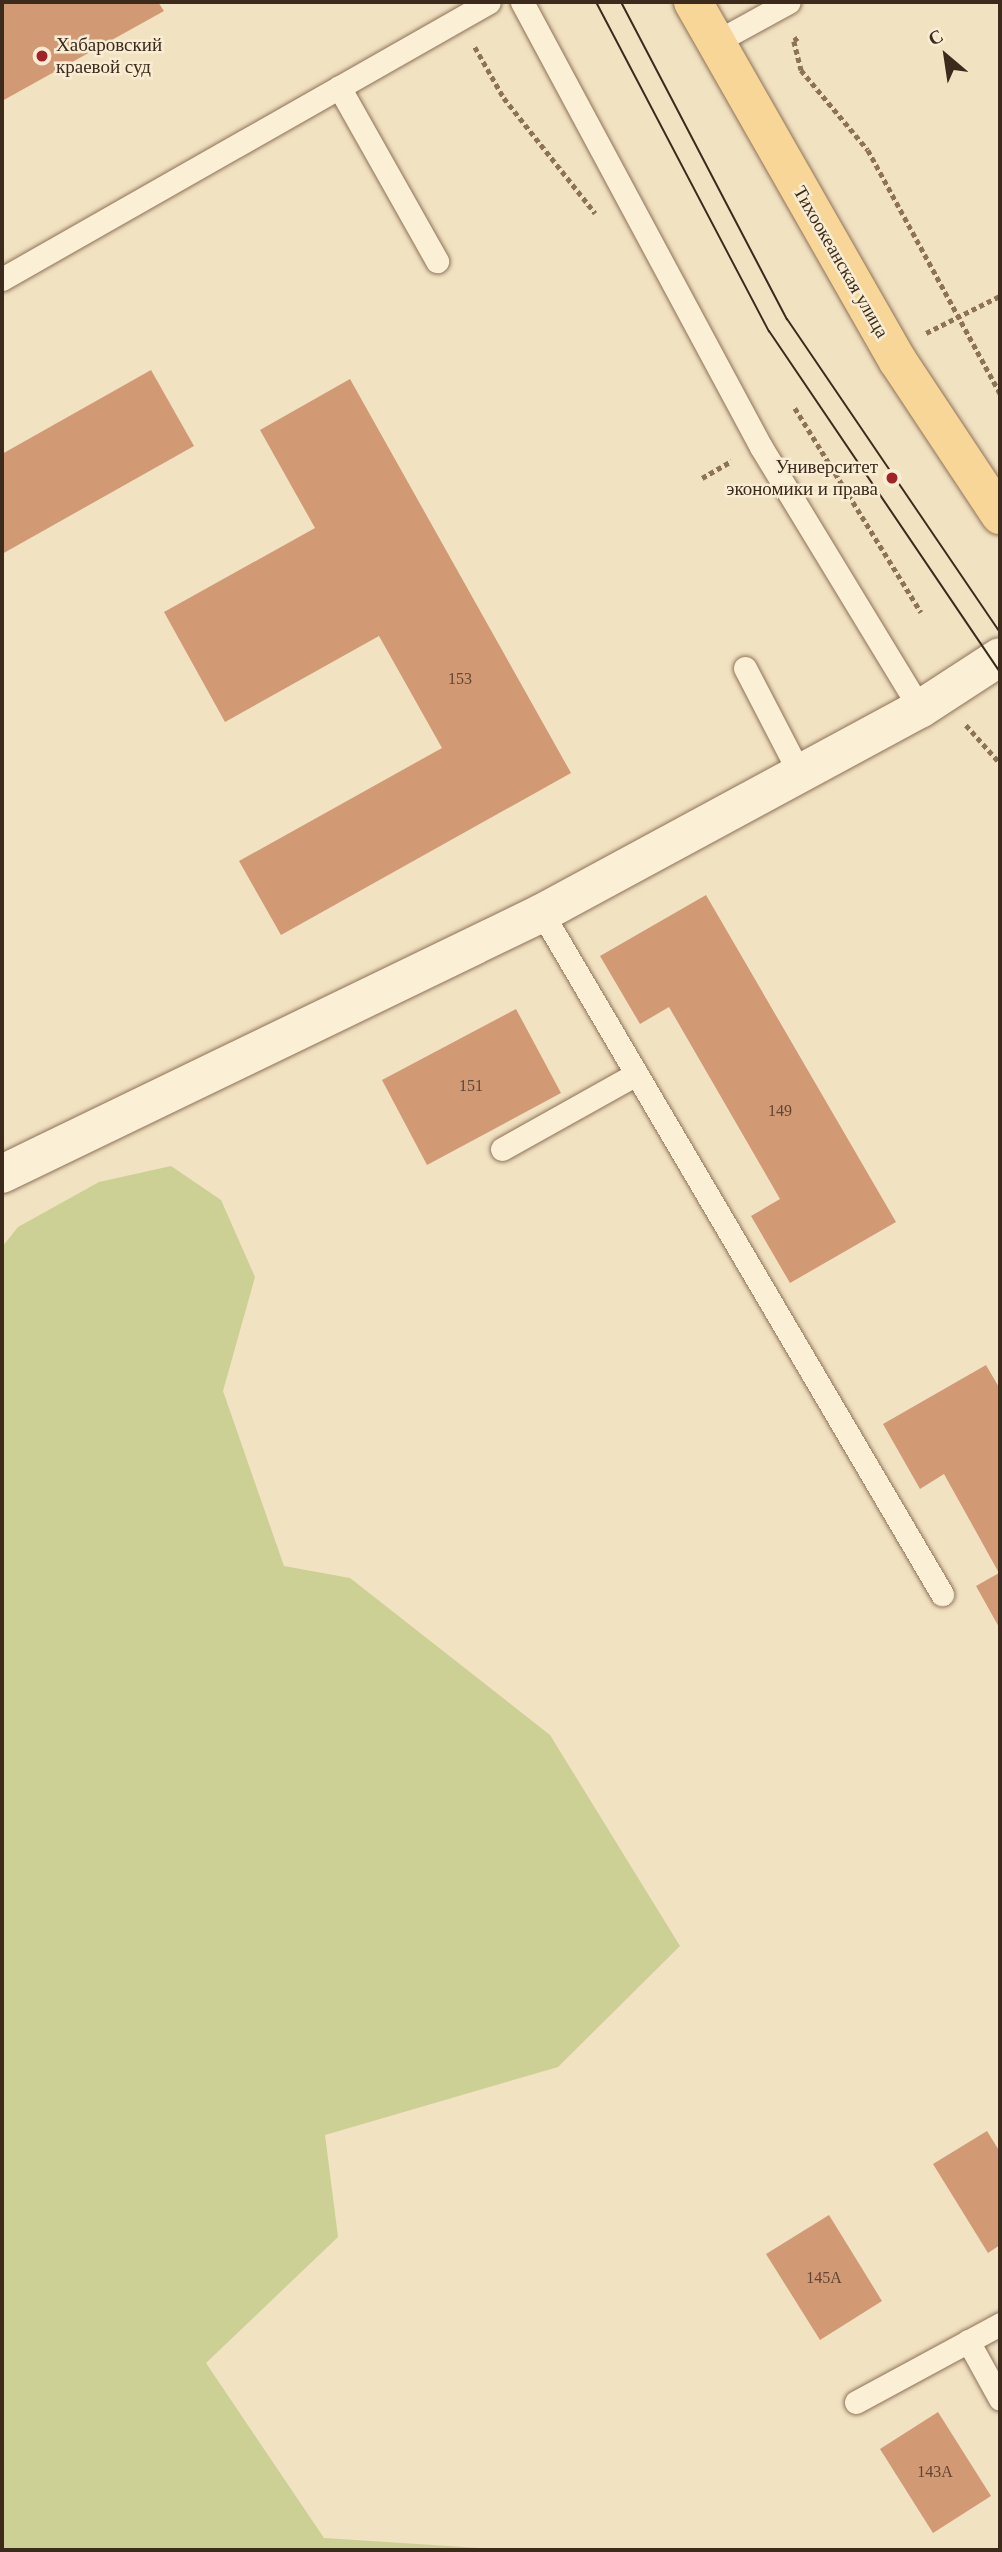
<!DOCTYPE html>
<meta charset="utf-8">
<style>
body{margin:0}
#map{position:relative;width:1002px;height:2552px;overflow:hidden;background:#f1e2c2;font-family:"Times New Roman",serif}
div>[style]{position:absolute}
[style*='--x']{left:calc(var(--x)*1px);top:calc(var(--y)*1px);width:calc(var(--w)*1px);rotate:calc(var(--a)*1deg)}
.green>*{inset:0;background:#ccd095}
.building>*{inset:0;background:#d29975}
.path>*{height:4.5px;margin-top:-2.25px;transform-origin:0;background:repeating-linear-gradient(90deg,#8d7258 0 5px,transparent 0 8.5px)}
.roads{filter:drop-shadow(0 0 2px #8d7258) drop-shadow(0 0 2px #8d7258)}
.lane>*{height:23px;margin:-11.5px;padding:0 11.5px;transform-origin:11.5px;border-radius:11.5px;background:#fbefd6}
.street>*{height:38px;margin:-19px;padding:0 19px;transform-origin:19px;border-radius:19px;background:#fbefd6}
.primary>*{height:38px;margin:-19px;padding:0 19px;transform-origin:19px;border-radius:19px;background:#f7d697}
.tram>*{height:2px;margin:-1px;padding:0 1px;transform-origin:1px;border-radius:1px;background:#3c2b1d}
.dots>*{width:19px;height:19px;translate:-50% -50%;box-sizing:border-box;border:4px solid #f8ecd3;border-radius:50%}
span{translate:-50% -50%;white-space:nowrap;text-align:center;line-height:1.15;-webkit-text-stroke:5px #f8ecd3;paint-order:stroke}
.number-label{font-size:16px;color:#624633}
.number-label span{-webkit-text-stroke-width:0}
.poi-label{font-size:19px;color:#3c2b1d}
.left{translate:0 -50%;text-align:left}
.right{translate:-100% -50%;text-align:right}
.street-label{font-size:19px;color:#3c2b1d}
.frame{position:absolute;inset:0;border:4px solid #3c2b1d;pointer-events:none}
.north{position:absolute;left:911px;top:21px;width:70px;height:70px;-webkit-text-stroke:5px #f8ecd3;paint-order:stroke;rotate:331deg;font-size:19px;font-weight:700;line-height:28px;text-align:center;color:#3c2b1d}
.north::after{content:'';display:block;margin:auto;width:24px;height:32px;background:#3c2b1d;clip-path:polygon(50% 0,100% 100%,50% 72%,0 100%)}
</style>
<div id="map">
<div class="green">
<i style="clip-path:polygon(171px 1166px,221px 1200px,255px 1277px,223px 1391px,284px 1566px,350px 1578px,550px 1735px,680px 1946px,558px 2067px,325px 2135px,338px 2237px,206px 2363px,324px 2538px,510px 2550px,2px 2550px,2px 1247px,18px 1227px,99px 1182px)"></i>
</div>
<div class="building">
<i style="clip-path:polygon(2px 2px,158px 2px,164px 11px,2px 101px)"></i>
<i style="clip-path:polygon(151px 370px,194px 446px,2px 554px,2px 454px)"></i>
<i style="clip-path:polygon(350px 379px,571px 773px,281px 935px,239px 861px,442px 748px,379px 636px,225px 722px,164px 612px,315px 528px,260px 430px)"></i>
<i style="clip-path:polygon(706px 895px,896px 1222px,790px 1283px,751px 1216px,780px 1199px,669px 1007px,640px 1024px,600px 956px)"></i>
<i style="clip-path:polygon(516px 1009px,561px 1093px,427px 1165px,382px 1080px)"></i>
<i style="clip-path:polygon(986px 1365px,1000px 1389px,1000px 1629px,976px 1586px,999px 1573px,944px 1474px,920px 1489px,883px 1424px)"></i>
<i style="clip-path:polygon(987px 2131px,1000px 2152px,1000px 2245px,988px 2253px,933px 2164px)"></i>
<i style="clip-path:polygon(829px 2215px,882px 2301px,820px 2340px,766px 2254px)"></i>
<i style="clip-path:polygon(938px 2412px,991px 2496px,933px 2533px,880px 2449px)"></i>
</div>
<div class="path">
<i style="--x:798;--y:38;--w:5;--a:143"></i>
<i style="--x:794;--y:41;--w:30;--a:76"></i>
<i style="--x:801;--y:70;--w:104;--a:50.1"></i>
<i style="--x:868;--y:150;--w:277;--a:61.5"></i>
<i style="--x:475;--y:47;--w:59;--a:60.4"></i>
<i style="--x:504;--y:98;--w:147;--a:51.6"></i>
<i style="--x:926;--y:333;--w:83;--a:-26.6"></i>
<i style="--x:795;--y:408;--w:240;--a:58.3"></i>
<i style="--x:702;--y:478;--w:34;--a:-30"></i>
<i style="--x:966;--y:725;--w:51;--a:48.2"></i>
</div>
<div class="roads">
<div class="lane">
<i style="--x:522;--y:2;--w:505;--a:61.76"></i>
<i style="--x:761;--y:447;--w:306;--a:58.7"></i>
<i style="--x:714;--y:43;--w:85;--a:-28.7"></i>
<i style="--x:339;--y:87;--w:200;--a:60.6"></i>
<i style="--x:2;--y:279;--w:560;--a:-29.63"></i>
<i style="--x:745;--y:668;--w:119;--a:62.6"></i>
<i style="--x:542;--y:913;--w:790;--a:59.57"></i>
<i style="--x:502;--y:1149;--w:154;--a:-29.2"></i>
<i style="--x:968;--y:2341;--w:66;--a:61.1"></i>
<i style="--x:856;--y:2402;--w:164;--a:-28.4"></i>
</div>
<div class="street">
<i style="--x:2;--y:1174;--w:600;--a:-25.8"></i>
<i style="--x:542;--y:913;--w:430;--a:-28.4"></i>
<i style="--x:920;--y:709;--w:95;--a:-33"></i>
</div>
<div class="primary">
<i style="--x:693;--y:2;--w:413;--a:60.3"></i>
<i style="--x:898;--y:361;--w:185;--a:56.5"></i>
</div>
</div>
<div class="tram">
<i style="--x:596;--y:2;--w:372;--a:62.3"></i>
<i style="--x:769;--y:331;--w:412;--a:55.9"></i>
<i style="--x:621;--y:2;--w:358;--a:62.4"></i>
<i style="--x:787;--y:319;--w:379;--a:55.8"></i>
</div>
<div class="dots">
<i style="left:42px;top:56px;background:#a12328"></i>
<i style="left:892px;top:478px;background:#a12328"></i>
</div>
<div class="number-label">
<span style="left:460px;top:679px">153</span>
<span style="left:471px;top:1086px">151</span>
<span style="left:780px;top:1111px">149</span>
<span style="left:824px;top:2278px">145А</span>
<span style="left:935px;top:2472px">143А</span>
</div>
<div class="poi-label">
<span class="left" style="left:56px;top:56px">Хабаровский<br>краевой суд</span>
<span class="right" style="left:878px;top:478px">Университет<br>экономики и права</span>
</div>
<div class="street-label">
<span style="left:841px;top:262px;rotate:60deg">Тихоокеанская улица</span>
</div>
<div class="frame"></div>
<div class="north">С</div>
</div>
